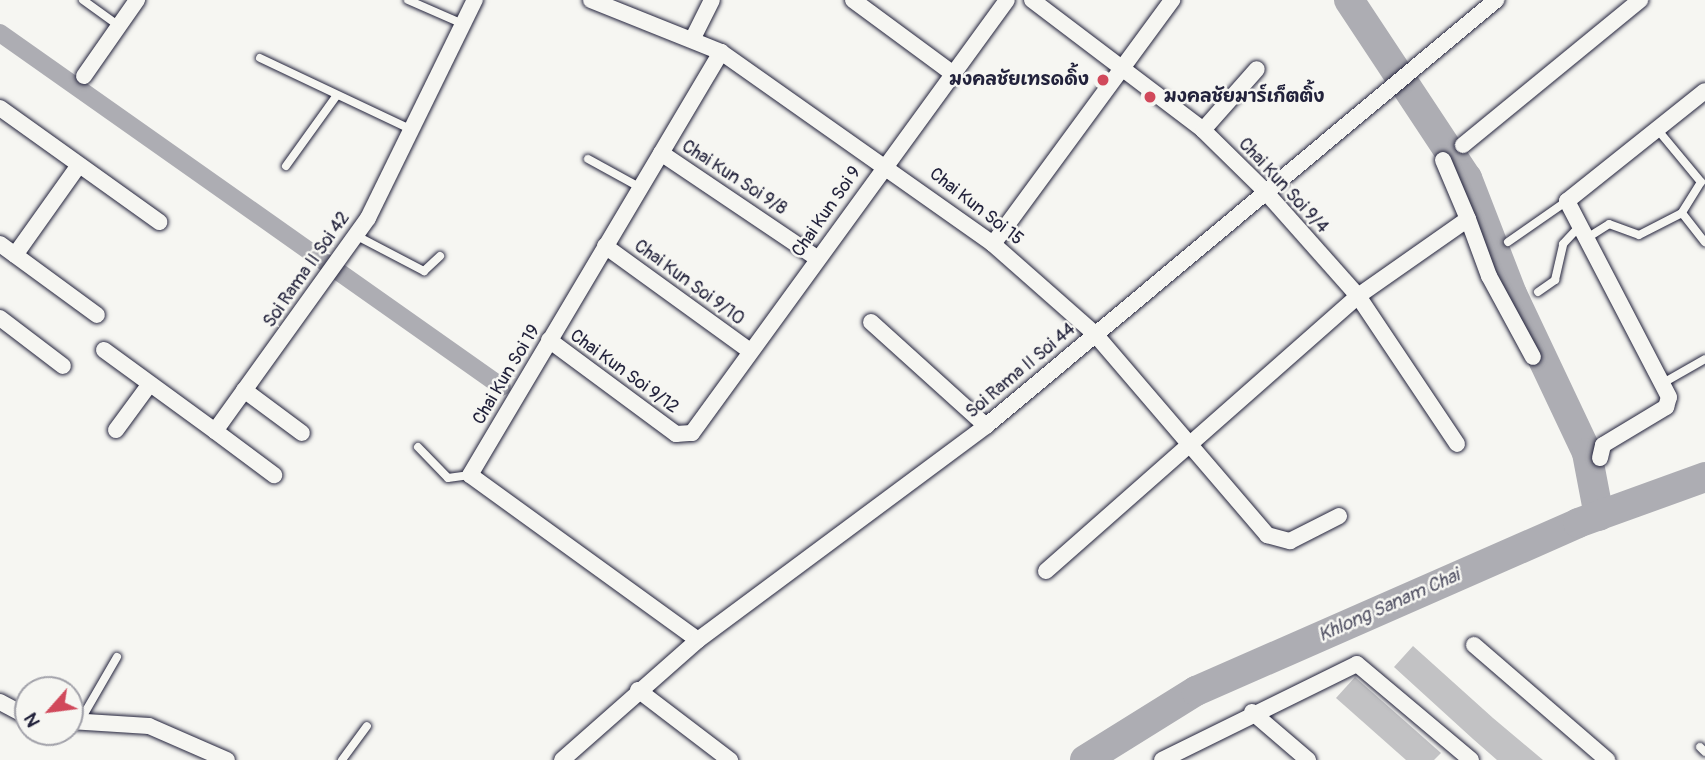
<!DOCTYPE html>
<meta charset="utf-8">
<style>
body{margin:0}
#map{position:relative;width:1705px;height:760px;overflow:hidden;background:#f6f6f2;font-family:Pangolin,"Playpen Sans Thai",sans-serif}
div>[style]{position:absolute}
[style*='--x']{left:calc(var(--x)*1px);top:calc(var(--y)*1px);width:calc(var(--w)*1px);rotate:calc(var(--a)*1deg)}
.canal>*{height:18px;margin:-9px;padding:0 9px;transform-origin:9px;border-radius:9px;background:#adadb3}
.river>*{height:30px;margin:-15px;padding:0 15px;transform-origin:15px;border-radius:15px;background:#adadb3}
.building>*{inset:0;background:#c2c2c4}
.roads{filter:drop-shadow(0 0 2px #22223b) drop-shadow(0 0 2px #22223b)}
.service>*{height:8px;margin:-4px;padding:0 4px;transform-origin:4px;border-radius:4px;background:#f6f6f2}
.minor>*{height:16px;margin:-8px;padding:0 8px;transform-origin:8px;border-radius:8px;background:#f6f6f2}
.dots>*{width:19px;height:19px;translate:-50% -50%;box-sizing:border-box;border:4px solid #f6f6f2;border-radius:50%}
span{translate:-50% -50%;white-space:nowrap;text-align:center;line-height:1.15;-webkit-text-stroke:5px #f6f6f2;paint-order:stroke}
.poi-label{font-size:18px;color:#22223b;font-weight:700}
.right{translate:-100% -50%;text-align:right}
.left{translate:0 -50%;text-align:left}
.street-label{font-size:18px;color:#22223b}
.water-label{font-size:19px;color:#535365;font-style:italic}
.north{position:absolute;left:14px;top:676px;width:70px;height:70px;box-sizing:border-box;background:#f6f6f2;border:2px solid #a1a1a9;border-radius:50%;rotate:242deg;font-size:19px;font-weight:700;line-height:28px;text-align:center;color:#22223b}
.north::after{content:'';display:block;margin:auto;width:24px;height:32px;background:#d1495b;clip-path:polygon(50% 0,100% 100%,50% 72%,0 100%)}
</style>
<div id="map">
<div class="canal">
<i style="--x:0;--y:33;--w:614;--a:35.19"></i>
</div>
<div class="river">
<i style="--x:1349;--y:0;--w:214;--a:56.5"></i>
<i style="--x:1467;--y:178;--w:124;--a:68.8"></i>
<i style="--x:1512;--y:294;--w:176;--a:64.7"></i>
<i style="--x:1587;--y:453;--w:64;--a:79.2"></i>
<i style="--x:1085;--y:760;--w:131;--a:-31.9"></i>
<i style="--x:1196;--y:691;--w:417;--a:-23.7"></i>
<i style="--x:1578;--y:523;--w:135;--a:-19.9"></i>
</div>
<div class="building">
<i style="clip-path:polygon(1413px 646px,1493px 718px,1543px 760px,1497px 760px,1473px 739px,1394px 667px)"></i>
<i style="clip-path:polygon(1355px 677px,1441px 753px,1434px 760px,1406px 760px,1336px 698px)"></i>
</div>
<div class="roads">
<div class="service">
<i style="--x:83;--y:0;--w:44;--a:35.8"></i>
<i style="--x:408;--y:0;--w:60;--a:23.6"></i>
<i style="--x:260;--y:58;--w:168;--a:25.3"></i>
<i style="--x:1657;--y:129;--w:69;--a:50.3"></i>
<i style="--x:1701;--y:182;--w:36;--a:122"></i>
<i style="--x:588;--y:159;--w:60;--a:28.7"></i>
<i style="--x:286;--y:166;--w:87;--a:-54.3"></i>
<i style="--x:357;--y:236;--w:76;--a:27.6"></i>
<i style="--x:424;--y:271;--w:22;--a:-43"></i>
<i style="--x:1587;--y:238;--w:26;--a:-32"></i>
<i style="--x:1609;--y:224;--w:32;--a:20"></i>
<i style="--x:1639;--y:235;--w:48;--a:-27.1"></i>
<i style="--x:1682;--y:213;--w:37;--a:52"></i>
<i style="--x:1508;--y:242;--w:72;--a:-34.8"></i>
<i style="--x:1538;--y:292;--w:21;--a:-35"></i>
<i style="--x:1555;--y:280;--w:37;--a:-77"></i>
<i style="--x:1563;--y:244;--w:26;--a:-47"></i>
<i style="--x:1663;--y:383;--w:48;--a:-29.7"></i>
<i style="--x:418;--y:447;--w:43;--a:45.9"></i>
<i style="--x:448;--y:478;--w:22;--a:-8"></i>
<i style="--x:80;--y:721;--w:74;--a:-60"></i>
<i style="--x:1700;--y:747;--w:7;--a:45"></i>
<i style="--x:342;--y:760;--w:42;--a:-53.7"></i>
</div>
<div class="minor">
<i style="--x:591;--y:0;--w:140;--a:21.8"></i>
<i style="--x:721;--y:52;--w:333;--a:35.2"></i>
<i style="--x:993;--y:244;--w:136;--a:41.4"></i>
<i style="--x:1095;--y:334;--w:265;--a:49.4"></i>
<i style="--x:1267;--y:535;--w:24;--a:15"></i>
<i style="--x:1290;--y:541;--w:55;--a:-27"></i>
<i style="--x:853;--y:0;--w:123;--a:36.4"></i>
<i style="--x:1032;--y:0;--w:215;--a:37.2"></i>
<i style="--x:1203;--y:130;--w:84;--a:44.5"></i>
<i style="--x:1263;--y:189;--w:143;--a:48.4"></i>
<i style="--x:1358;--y:296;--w:178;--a:56.2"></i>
<i style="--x:693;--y:38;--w:42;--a:-63.4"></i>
<i style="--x:84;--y:76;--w:93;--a:-55.1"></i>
<i style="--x:0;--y:108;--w:196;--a:35.6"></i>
<i style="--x:1203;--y:130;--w:81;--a:-48.5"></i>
<i style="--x:1463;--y:145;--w:229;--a:-39.3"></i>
<i style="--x:661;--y:153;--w:189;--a:34"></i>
<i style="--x:1468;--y:219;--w:61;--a:69.8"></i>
<i style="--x:1489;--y:276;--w:92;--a:61.5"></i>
<i style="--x:0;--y:244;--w:120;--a:36.2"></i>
<i style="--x:993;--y:244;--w:303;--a:-53.7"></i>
<i style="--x:605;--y:246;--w:179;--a:35.9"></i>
<i style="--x:15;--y:255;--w:110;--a:-54.6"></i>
<i style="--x:0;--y:318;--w:79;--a:37.3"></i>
<i style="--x:871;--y:322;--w:155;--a:42.1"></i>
<i style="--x:549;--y:340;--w:158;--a:36.5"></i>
<i style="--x:676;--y:434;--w:16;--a:-4"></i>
<i style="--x:692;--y:433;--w:535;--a:-53.96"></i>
<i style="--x:104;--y:350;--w:137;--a:36.1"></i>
<i style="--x:215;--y:431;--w:262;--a:-54.3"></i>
<i style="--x:368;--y:218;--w:243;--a:-63.9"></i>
<i style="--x:244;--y:390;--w:72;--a:36.6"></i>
<i style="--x:116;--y:430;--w:56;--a:-53.7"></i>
<i style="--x:215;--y:431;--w:74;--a:36.7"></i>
<i style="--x:1600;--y:458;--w:13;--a:-77"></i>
<i style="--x:1603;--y:445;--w:74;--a:-31.1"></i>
<i style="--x:1666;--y:407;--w:10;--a:-73"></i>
<i style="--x:1669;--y:397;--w:221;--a:-117.5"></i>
<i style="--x:1567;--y:201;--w:176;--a:-38.6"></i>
<i style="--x:1046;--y:571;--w:416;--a:-41.4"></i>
<i style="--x:1358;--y:296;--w:134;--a:-35"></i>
<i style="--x:1468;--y:219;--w:64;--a:-113"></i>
<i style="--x:698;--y:640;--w:281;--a:-144.1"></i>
<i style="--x:470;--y:475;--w:492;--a:-59.3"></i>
<i style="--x:1474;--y:645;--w:176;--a:40.8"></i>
<i style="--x:638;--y:690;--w:116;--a:37.3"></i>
<i style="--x:0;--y:702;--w:32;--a:28"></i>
<i style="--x:1252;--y:712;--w:74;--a:40.6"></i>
<i style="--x:70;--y:721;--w:79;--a:3.6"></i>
<i style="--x:149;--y:726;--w:85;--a:23.6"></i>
<i style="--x:562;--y:760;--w:181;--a:-41.4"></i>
<i style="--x:698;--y:640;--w:359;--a:-36.6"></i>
<i style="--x:986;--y:426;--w:665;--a:-39.87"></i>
<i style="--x:1162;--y:760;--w:217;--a:-26.2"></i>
<i style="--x:1357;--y:664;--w:149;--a:40.1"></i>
</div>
</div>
<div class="dots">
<i style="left:1103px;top:80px;background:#d1495b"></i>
<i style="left:1150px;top:97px;background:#d1495b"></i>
</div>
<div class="poi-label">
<span class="right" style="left:1089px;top:80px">มงคลชัยเทรดดิ้ง</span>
<span class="left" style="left:1164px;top:97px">มงคลชัยมาร์เก็ตติ้ง</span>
</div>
<div class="street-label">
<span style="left:734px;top:178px;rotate:33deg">Chai Kun Soi 9/8</span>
<span style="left:1283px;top:186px;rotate:47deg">Chai Kun Soi 9/4</span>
<span style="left:976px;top:207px;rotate:38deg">Chai Kun Soi 15</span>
<span style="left:827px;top:212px;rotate:-55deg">Chai Kun Soi 9</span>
<span style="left:307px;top:270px;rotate:-55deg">Soi Rama II Soi 42</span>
<span style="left:689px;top:283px;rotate:36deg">Chai Kun Soi 9/10</span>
<span style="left:1021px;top:371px;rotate:-40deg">Soi Rama II Soi 44</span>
<span style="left:624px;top:372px;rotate:36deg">Chai Kun Soi 9/12</span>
<span style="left:507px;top:375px;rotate:-59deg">Chai Kun Soi 19</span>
</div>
<div class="water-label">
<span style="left:1389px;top:606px;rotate:-24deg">Khlong Sanam Chai</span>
</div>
<div class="north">N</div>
</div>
